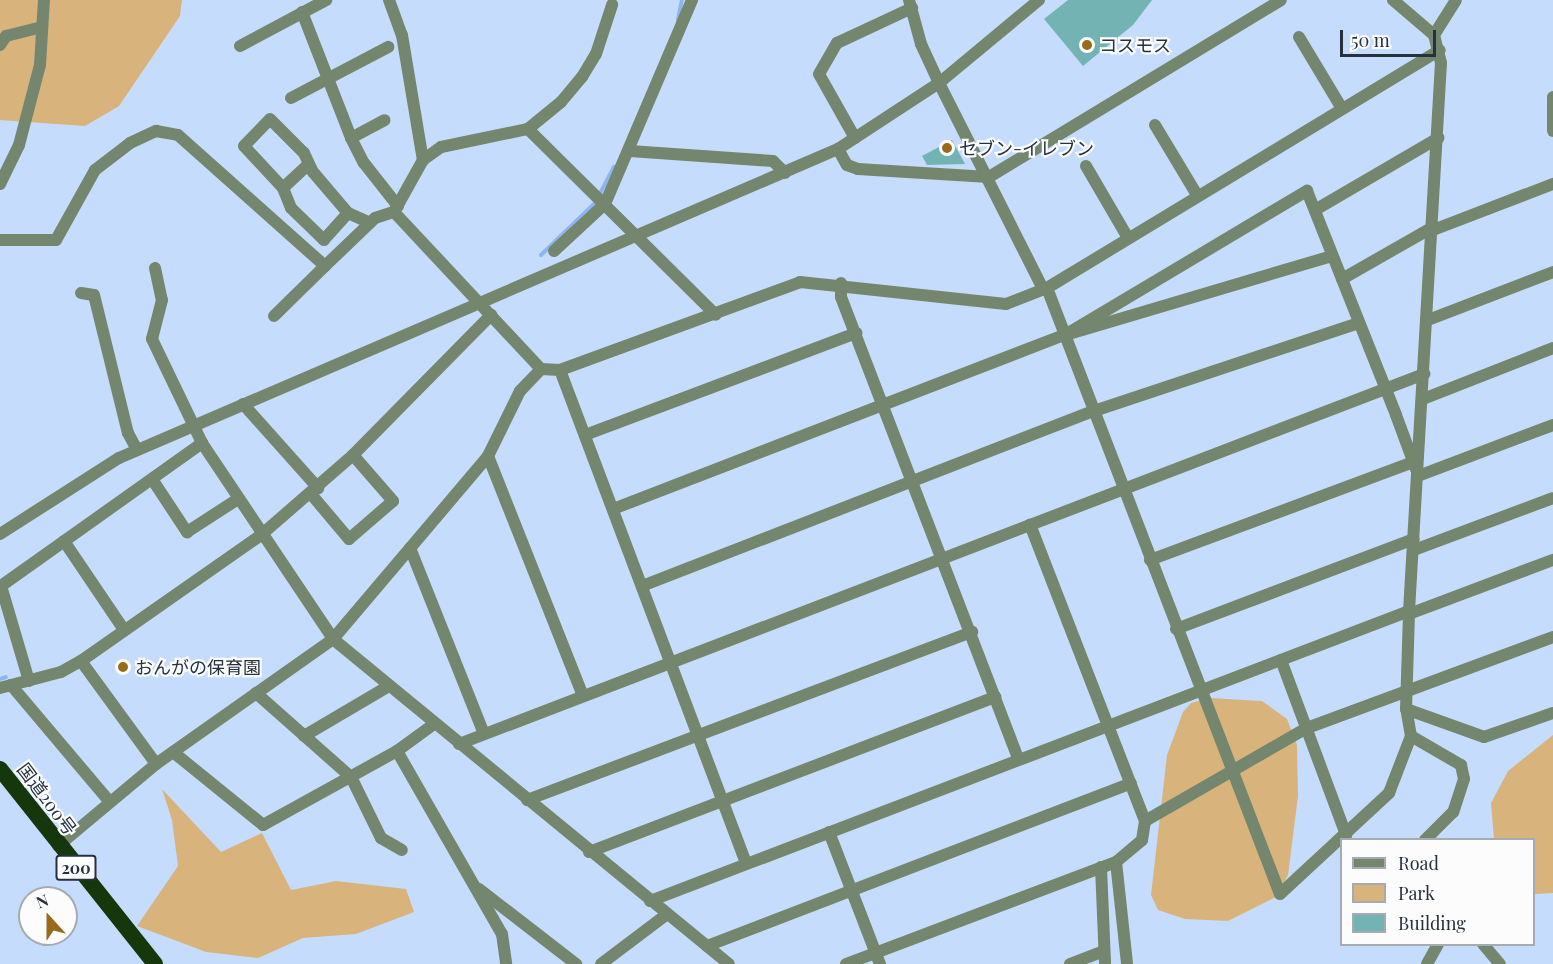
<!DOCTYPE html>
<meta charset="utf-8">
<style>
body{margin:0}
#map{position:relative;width:1553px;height:964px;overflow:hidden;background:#c6dcfd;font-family:"Playfair Display","Noto Sans JP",serif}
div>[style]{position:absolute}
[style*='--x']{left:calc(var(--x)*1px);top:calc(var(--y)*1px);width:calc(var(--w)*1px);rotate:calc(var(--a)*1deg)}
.green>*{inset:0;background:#d8b47c}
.stream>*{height:4px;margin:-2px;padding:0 2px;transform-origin:2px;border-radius:2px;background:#8db5ef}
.building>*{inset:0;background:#74b3b4}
.minor>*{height:12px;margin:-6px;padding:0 6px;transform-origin:6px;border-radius:6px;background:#74876e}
.tertiary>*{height:12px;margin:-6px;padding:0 6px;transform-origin:6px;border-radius:6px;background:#74876e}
.trunk>*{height:16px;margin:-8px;padding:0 8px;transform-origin:8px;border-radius:8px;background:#16360b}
.dots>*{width:16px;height:16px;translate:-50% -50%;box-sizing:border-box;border:3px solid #fcfcfc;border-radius:50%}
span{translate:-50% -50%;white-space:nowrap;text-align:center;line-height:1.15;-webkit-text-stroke:4.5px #fcfcfc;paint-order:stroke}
.shield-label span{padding:2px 4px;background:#fcfcfc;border:2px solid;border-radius:4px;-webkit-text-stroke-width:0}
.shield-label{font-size:16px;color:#263140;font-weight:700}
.poi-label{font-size:18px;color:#263140}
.left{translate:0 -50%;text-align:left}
.street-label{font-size:18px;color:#263140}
.legend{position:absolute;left:1340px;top:838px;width:195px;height:108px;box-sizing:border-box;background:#fcfcfc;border:2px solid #a6abb1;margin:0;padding:8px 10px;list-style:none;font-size:18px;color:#263140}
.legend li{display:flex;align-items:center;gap:12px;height:30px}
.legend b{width:30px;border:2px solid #a6abb1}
.north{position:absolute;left:18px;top:886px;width:60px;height:60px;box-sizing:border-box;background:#fcfcfc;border:2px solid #a6abb1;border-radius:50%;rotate:339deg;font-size:16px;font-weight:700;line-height:24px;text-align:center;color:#263140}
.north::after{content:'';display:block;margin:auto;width:21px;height:27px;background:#976b19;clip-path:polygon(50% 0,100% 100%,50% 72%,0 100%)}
.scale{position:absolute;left:1340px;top:30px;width:96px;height:27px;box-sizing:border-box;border:3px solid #263140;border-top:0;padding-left:8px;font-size:18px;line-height:21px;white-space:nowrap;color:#263140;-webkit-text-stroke:4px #fcfcfc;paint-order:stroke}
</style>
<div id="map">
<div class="green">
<i style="clip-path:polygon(0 0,182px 0,180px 16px,119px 106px,85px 126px,0 120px)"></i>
<i style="clip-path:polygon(1210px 698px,1262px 701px,1287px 719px,1297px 745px,1298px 796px,1288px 875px,1276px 897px,1228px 921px,1185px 919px,1158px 910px,1151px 895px,1167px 755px,1183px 712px,1191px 703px)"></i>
<i style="clip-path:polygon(1553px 735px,1553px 893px,1534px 894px,1534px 840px,1494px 839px,1491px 803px,1508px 771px)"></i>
<i style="clip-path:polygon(162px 789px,221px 852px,262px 833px,291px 890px,336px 881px,406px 889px,414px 912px,356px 934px,303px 938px,258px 958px,206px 952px,137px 926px,178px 866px,172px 820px)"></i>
</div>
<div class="stream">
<i style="--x:678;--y:20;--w:20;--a:-79"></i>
<i style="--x:541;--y:255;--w:75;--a:-43.9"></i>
<i style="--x:595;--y:203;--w:41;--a:-62.2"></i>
<i style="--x:0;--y:679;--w:6;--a:-18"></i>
</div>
<div class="building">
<i style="clip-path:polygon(1068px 0,1152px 0,1133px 25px,1083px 66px,1044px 19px)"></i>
<i style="clip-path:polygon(952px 140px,965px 164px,927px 165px,922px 156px)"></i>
</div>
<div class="minor">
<i style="--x:389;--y:0;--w:37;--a:70"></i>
<i style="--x:402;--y:35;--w:127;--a:80.5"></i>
<i style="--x:909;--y:0;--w:46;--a:74.7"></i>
<i style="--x:921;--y:44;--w:43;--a:65.2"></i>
<i style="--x:939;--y:83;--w:231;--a:63.2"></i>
<i style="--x:302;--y:12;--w:135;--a:68.7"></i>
<i style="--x:351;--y:138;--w:28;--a:63"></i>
<i style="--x:364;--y:163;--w:55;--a:51.7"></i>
<i style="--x:1434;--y:35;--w:41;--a:-57.8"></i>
<i style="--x:1299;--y:37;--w:82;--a:59"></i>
<i style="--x:0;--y:45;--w:11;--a:-56"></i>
<i style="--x:6;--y:36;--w:37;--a:-14"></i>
<i style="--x:240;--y:46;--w:98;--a:-28.1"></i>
<i style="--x:1553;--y:97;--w:34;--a:90"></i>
<i style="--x:291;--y:98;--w:110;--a:-27.7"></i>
<i style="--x:1155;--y:125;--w:82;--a:59"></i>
<i style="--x:528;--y:129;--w:43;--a:-39.3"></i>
<i style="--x:561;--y:102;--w:33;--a:-50"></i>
<i style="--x:582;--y:77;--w:27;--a:-59"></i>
<i style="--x:596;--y:54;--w:52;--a:-71.9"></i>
<i style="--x:351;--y:138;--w:38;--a:-28"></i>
<i style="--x:855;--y:138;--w:73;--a:-119.4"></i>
<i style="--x:819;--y:74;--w:36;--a:-60"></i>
<i style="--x:837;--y:43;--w:83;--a:-25"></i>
<i style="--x:838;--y:149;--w:18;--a:61"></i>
<i style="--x:847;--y:165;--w:12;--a:20"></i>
<i style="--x:858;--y:169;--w:131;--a:3.5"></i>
<i style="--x:989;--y:177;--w:341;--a:-31.2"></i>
<i style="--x:630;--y:151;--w:143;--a:4"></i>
<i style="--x:773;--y:161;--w:17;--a:45"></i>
<i style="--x:1086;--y:166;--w:83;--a:59.7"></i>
<i style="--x:0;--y:184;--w:43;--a:-64"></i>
<i style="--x:19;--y:145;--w:83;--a:-75.3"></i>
<i style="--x:40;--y:65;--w:65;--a:-86.5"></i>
<i style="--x:283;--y:188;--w:35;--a:-43"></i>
<i style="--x:1315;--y:210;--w:143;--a:-30.3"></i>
<i style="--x:394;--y:212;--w:215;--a:46.9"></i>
<i style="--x:541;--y:369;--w:19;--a:3"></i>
<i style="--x:560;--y:370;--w:256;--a:-20.1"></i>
<i style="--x:800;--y:282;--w:207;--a:6.1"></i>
<i style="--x:1006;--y:304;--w:44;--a:-21.3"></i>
<i style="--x:1047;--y:288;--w:459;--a:-31.2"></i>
<i style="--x:348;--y:213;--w:36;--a:132"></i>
<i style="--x:324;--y:240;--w:46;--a:-135.9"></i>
<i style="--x:291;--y:208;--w:22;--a:-112"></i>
<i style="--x:283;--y:188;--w:57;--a:-132.9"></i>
<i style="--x:244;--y:146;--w:37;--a:-46"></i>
<i style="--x:270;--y:119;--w:48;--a:45"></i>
<i style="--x:304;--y:153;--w:21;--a:65"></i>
<i style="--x:313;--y:172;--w:54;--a:49.5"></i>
<i style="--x:348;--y:213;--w:24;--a:24"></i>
<i style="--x:1433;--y:230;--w:129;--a:-21"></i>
<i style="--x:0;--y:240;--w:56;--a:0"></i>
<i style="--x:56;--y:240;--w:80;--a:-60.9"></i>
<i style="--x:95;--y:170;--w:44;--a:-37.6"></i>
<i style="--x:130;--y:143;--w:29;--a:-25"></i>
<i style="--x:156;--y:131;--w:22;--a:10"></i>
<i style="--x:178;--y:135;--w:197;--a:41.7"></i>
<i style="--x:325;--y:266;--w:69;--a:-43.8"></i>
<i style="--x:375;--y:218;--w:20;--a:-18"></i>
<i style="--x:394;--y:212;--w:60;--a:-60.9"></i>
<i style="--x:423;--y:160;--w:22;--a:-36"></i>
<i style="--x:441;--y:147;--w:89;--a:-11.7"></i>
<i style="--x:528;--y:129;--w:264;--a:44.7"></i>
<i style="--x:554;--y:251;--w:69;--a:-42.7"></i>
<i style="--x:605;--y:204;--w:222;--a:-66.9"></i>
<i style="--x:1332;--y:256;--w:278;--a:163.5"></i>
<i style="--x:1065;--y:335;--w:282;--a:-30.8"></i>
<i style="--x:1307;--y:191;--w:241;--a:68.3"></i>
<i style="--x:1396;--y:415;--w:58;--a:69.7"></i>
<i style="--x:155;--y:268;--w:33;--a:78"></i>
<i style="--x:162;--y:300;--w:40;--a:104.4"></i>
<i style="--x:152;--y:339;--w:115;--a:64.3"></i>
<i style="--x:1342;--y:279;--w:105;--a:-29.7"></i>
<i style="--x:841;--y:283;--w:14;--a:90"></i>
<i style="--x:841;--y:297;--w:495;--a:69"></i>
<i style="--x:1047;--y:288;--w:649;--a:68.97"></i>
<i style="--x:1280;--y:894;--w:149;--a:-42.8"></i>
<i style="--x:1389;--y:793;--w:61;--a:-68.9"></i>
<i style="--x:1411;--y:736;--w:27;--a:-100"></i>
<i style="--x:1406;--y:709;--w:98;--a:-88.2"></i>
<i style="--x:1409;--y:611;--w:549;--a:-86.66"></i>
<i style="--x:1441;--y:63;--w:29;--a:-104"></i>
<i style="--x:1434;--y:35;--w:54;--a:-139.5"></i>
<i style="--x:81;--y:293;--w:13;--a:9"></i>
<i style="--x:94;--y:295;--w:142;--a:76.2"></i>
<i style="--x:128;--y:433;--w:19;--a:62"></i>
<i style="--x:274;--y:316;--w:71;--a:-44.4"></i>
<i style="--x:1428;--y:320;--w:134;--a:-21"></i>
<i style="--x:560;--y:370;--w:527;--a:69.33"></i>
<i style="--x:1423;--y:399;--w:140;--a:-21.4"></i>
<i style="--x:243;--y:404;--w:113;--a:48.2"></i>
<i style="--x:585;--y:435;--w:290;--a:-20.6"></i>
<i style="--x:488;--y:456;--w:256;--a:68.4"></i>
<i style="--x:1418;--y:476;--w:144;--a:-20.7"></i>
<i style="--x:152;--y:479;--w:64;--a:56.6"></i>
<i style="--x:187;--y:532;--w:61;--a:-32.9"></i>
<i style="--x:311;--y:494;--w:59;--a:49.8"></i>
<i style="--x:349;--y:539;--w:58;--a:-40.8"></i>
<i style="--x:393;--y:501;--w:61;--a:-131"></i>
<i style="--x:613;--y:509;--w:484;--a:-21.1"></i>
<i style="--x:64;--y:541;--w:107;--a:56"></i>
<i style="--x:410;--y:548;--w:200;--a:68.3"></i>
<i style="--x:1414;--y:550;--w:148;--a:-20.5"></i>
<i style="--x:1150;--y:560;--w:282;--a:-20.4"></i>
<i style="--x:642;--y:586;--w:485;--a:-21.2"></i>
<i style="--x:1094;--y:411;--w:279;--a:-18.4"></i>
<i style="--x:1409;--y:614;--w:154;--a:-20.6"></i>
<i style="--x:1176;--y:629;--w:254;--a:-20.7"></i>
<i style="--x:1281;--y:660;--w:187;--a:69.6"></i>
<i style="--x:81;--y:661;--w:127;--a:53.9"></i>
<i style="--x:29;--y:681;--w:99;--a:-106.4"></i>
<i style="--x:1;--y:586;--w:247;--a:-35.4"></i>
<i style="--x:202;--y:443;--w:236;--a:56.2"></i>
<i style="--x:333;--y:639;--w:512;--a:39.38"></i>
<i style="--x:11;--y:685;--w:153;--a:49.8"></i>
<i style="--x:0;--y:688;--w:63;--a:-14.7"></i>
<i style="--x:61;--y:672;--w:23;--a:-29"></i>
<i style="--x:81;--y:661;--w:220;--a:-35"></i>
<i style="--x:261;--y:535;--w:122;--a:-41"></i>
<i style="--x:353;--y:455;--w:197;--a:-45.4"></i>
<i style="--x:256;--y:693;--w:127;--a:41.5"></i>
<i style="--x:351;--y:777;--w:68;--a:63.8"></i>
<i style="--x:381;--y:838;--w:24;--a:30"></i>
<i style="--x:1406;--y:709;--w:83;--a:19.7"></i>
<i style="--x:1484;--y:737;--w:73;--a:-19.2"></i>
<i style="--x:434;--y:724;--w:46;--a:143.9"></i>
<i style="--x:397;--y:751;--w:211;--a:60.2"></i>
<i style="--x:502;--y:934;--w:30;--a:82"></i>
<i style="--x:304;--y:736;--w:99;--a:-30.5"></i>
<i style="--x:1411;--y:736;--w:58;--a:30.1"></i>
<i style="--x:1461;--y:765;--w:14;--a:78"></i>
<i style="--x:1464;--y:779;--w:35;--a:108"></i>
<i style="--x:1453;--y:812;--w:40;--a:135"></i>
<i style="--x:459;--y:744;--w:1034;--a:-20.98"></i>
<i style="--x:173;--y:752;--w:116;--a:39"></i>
<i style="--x:263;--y:825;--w:153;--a:-28.9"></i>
<i style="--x:527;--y:800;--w:476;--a:-20.7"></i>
<i style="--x:1145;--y:821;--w:187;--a:-29.9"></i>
<i style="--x:1307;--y:728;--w:262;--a:-20.3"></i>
<i style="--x:829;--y:832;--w:142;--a:68.9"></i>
<i style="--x:58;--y:846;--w:128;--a:-39.9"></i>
<i style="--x:156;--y:764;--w:217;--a:-35.2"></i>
<i style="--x:333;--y:639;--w:240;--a:-49.7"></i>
<i style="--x:488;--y:456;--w:72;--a:-63.8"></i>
<i style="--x:520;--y:391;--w:30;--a:-46"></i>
<i style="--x:589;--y:852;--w:435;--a:-20.9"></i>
<i style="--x:1116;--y:862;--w:103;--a:83.8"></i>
<i style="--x:1101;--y:867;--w:97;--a:87.6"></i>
<i style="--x:479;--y:889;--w:123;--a:37.7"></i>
<i style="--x:650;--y:901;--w:813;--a:-20.91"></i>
<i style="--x:1483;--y:944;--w:26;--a:50"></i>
<i style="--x:707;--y:946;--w:454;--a:-21"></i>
<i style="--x:601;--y:964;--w:83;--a:-37.1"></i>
<i style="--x:846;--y:964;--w:289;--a:-20.7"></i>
<i style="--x:1116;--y:862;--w:34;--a:-40"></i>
<i style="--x:1142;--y:840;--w:19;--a:-81"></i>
<i style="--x:1145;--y:821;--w:318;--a:-111.2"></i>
<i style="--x:1070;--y:964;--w:36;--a:-21"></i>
<i style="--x:1427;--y:964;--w:23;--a:-61"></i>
</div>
<div class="tertiary">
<i style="--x:0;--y:534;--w:141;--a:-32.6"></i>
<i style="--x:119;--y:458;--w:783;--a:-23.26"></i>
<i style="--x:838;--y:149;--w:121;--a:-33.2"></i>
<i style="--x:939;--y:83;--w:130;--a:-39.7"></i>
</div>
<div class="trunk">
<i style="--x:0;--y:769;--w:249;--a:51.5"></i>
</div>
<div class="dots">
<i style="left:1087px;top:45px;background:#976b19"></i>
<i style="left:947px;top:148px;background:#976b19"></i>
<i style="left:123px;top:667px;background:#976b19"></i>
</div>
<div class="shield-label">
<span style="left:76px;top:868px">200</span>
</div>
<div class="poi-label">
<span class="left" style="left:1099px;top:45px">コスモス</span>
<span class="left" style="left:959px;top:148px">セブン-イレブン</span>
<span class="left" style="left:135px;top:667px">おんがの保育園</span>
</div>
<div class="street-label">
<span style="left:47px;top:799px;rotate:53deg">国道200号</span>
</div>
<ul class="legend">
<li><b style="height:8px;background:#74876e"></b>Road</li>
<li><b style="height:16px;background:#d8b47c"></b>Park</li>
<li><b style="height:16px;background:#74b3b4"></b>Building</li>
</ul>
<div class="north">N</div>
<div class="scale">50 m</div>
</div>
